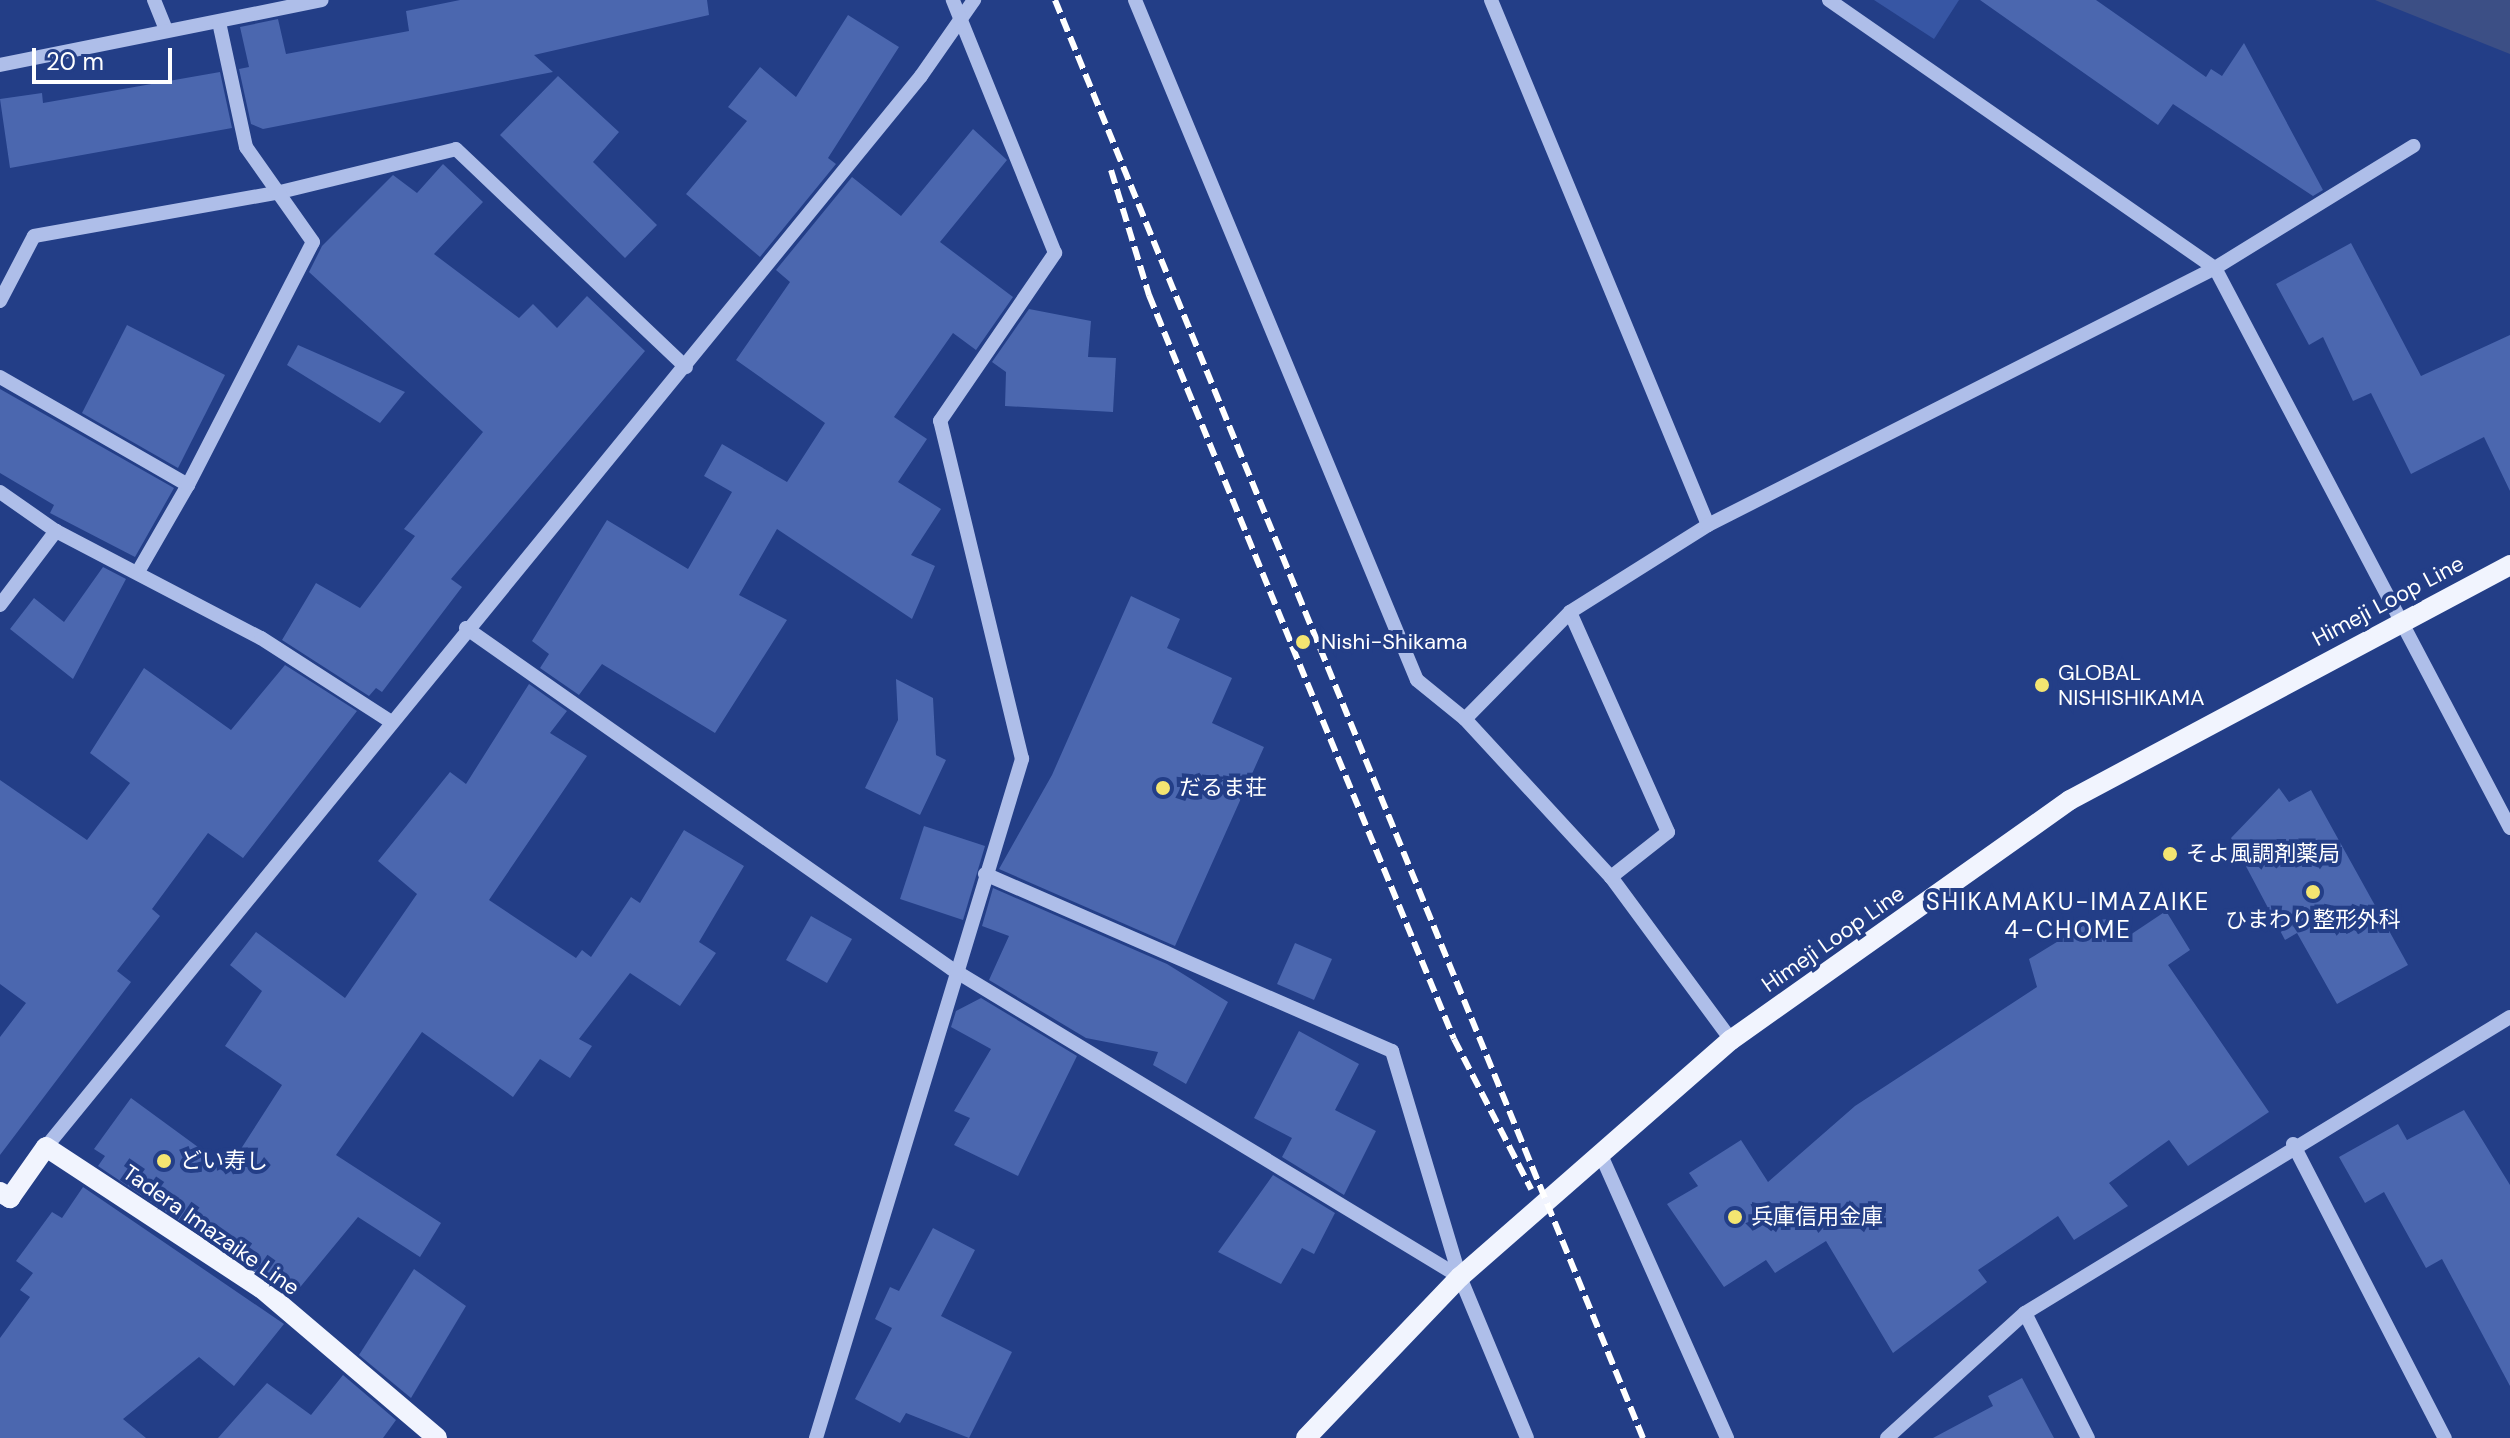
<!DOCTYPE html>
<meta charset="utf-8">
<style>
body{margin:0}
#map{position:relative;width:2510px;height:1438px;overflow:hidden;background:#233e87;font-family:"DM Sans","Noto Sans JP",sans-serif}
div>[style]{position:absolute}
[style*='--x']{left:calc(var(--x)*1px);top:calc(var(--y)*1px);width:calc(var(--w)*1px);rotate:calc(var(--a)*1deg)}
.green>*{inset:0;background:#3756a4}
.water>*{inset:0;background:#3c4f85}
.building>*{inset:0;background:#4b67af}
.minor>*{height:14px;margin:-7px;padding:0 7px;transform-origin:7px;border-radius:7px;background:#aebee9}
.major>*{height:20px;margin:-10px;padding:0 10px;transform-origin:10px;border-radius:10px;background:#f1f4fe}
.rail>*{height:6px;margin-top:-3px;transform-origin:0;background:repeating-linear-gradient(90deg,#fff 0 14px,transparent 0 20px)}
.dots>*{width:22px;height:22px;translate:-50% -50%;box-sizing:border-box;border:4px solid #233e87;border-radius:50%}
span{translate:-50% -50%;white-space:nowrap;text-align:center;line-height:1.15;-webkit-text-stroke:8px #233e87;paint-order:stroke}
.street-label{font-size:22px;color:#fff}
.poi-label{font-size:22px;color:#fff}
.left{translate:0 -50%;text-align:left}
.neighbourhood-label{font-size:24px;color:#fff;letter-spacing:2px}
.scale{position:absolute;left:32px;top:48px;width:140px;height:36px;box-sizing:border-box;border:4px solid #fff;border-top:0;padding-left:10px;font-size:24px;line-height:28px;white-space:nowrap;color:#fff;-webkit-text-stroke:6px #233e87;paint-order:stroke}
</style>
<div id="map">
<div class="green">
<i style="clip-path:polygon(1874px 0,1959px 0,1934px 39px)"></i>
</div>
<div class="water">
<i style="clip-path:polygon(2375px 0,2510px 0,2510px 54px)"></i>
</div>
<div class="building">
<i style="clip-path:polygon(460px 0,707px 0,709px 15px,534px 55px,553px 72px,263px 129px,251px 124px,239px 69px,249px 67px,240px 27px,278px 19px,286px 54px,409px 31px,406px 11px)"></i>
<i style="clip-path:polygon(1980px 0,2096px 0,2206px 77px,2211px 69px,2222px 76px,2244px 43px,2323px 190px,2313px 196px,2173px 104px,2158px 125px)"></i>
<i style="clip-path:polygon(848px 15px,899px 47px,828px 158px,836px 164px,760px 257px,686px 194px,747px 121px,728px 107px,760px 67px,796px 97px)"></i>
<i style="clip-path:polygon(220px 72px,232px 128px,10px 168px,0 99px,42px 93px,43px 103px)"></i>
<i style="clip-path:polygon(558px 76px,619px 132px,593px 162px,657px 225px,625px 258px,500px 135px)"></i>
<i style="clip-path:polygon(973px 129px,1007px 160px,940px 242px,1013px 297px,976px 350px,953px 333px,894px 417px,927px 439px,898px 482px,941px 509px,911px 555px,935px 566px,912px 619px,777px 529px,739px 595px,787px 620px,715px 733px,602px 664px,579px 695px,540px 668px,549px 654px,532px 641px,607px 520px,688px 569px,732px 492px,704px 476px,722px 444px,787px 482px,825px 423px,736px 360px,790px 282px,776px 270px,852px 177px,901px 216px)"></i>
<i style="clip-path:polygon(443px 164px,483px 202px,434px 254px,519px 318px,533px 304px,557px 328px,587px 296px,645px 351px,451px 579px,462px 587px,382px 692px,376px 688px,369px 696px,282px 640px,316px 583px,360px 608px,415px 536px,404px 529px,483px 432px,309px 272px,322px 246px,393px 175px,417px 193px)"></i>
<i style="clip-path:polygon(2351px 243px,2421px 376px,2510px 335px,2510px 491px,2484px 437px,2411px 474px,2371px 393px,2353px 401px,2323px 337px,2309px 345px,2276px 284px)"></i>
<i style="clip-path:polygon(1029px 309px,1091px 321px,1088px 357px,1116px 358px,1113px 412px,1005px 406px,1006px 372px,992px 362px)"></i>
<i style="clip-path:polygon(127px 325px,225px 375px,178px 468px,82px 413px)"></i>
<i style="clip-path:polygon(298px 345px,405px 392px,380px 423px,287px 365px)"></i>
<i style="clip-path:polygon(0 389px,174px 488px,135px 557px,50px 513px,54px 505px,0 473px)"></i>
<i style="clip-path:polygon(103px 567px,126px 579px,73px 679px,10px 629px,34px 598px,64px 622px)"></i>
<i style="clip-path:polygon(1131px 596px,1180px 619px,1167px 648px,1232px 678px,1212px 723px,1264px 747px,1175px 946px,999px 869px,1052px 775px)"></i>
<i style="clip-path:polygon(285px 665px,357px 711px,243px 858px,208px 833px,152px 909px,160px 916px,117px 971px,131px 982px,0 1155px,0 1037px,26px 1003px,0 984px,0 780px,87px 840px,130px 783px,90px 753px,144px 668px,231px 730px)"></i>
<i style="clip-path:polygon(896px 679px,933px 698px,936px 755px,946px 760px,920px 815px,865px 788px,898px 720px)"></i>
<i style="clip-path:polygon(529px 684px,567px 711px,550px 733px,587px 756px,489px 900px,576px 958px,582px 950px,591px 957px,631px 897px,640px 903px,684px 830px,744px 866px,699px 942px,716px 953px,680px 1006px,630px 973px,579px 1039px,592px 1046px,570px 1078px,540px 1059px,513px 1097px,422px 1032px,336px 1155px,441px 1223px,420px 1257px,358px 1217px,292px 1297px,98px 1166px,105px 1156px,94px 1149px,131px 1098px,228px 1169px,282px 1085px,225px 1046px,262px 991px,230px 965px,256px 932px,345px 998px,417px 894px,378px 861px,450px 772px,466px 784px)"></i>
<i style="clip-path:polygon(2279px 788px,2289px 802px,2311px 790px,2408px 965px,2337px 1004px,2297px 933px,2285px 940px,2231px 838px)"></i>
<i style="clip-path:polygon(924px 826px,985px 846px,963px 920px,900px 899px)"></i>
<i style="clip-path:polygon(993px 888px,1167px 964px,1228px 1002px,1186px 1084px,1153px 1065px,1158px 1052px,1086px 1038px,989px 980px,1009px 936px,982px 926px)"></i>
<i style="clip-path:polygon(2166px 911px,2190px 950px,2168px 965px,2269px 1112px,2188px 1166px,2169px 1140px,2109px 1183px,2128px 1206px,2074px 1240px,2058px 1216px,1978px 1270px,1987px 1282px,1893px 1353px,1826px 1241px,1775px 1273px,1766px 1260px,1724px 1287px,1667px 1204px,1698px 1186px,1689px 1173px,1741px 1140px,1768px 1182px,1855px 1106px,2037px 987px,2029px 959px,2091px 921px,2107px 919px,2121px 941px)"></i>
<i style="clip-path:polygon(811px 916px,852px 939px,827px 983px,786px 960px)"></i>
<i style="clip-path:polygon(1295px 943px,1332px 959px,1314px 1000px,1277px 984px)"></i>
<i style="clip-path:polygon(981px 998px,1077px 1056px,1018px 1176px,954px 1145px,970px 1118px,954px 1111px,991px 1049px,951px 1027px,956px 1011px)"></i>
<i style="clip-path:polygon(1299px 1031px,1359px 1064px,1335px 1110px,1376px 1131px,1344px 1195px,1282px 1157px,1292px 1138px,1254px 1118px)"></i>
<i style="clip-path:polygon(2464px 1110px,2510px 1185px,2510px 1386px,2442px 1259px,2426px 1268px,2384px 1192px,2365px 1203px,2339px 1157px,2398px 1124px,2407px 1140px)"></i>
<i style="clip-path:polygon(1273px 1175px,1335px 1213px,1314px 1254px,1302px 1248px,1281px 1284px,1218px 1252px)"></i>
<i style="clip-path:polygon(83px 1187px,284px 1324px,234px 1386px,199px 1357px,123px 1419px,146px 1438px,0 1438px,0 1338px,30px 1297px,20px 1290px,33px 1273px,16px 1261px,52px 1212px,62px 1218px)"></i>
<i style="clip-path:polygon(933px 1228px,975px 1250px,941px 1316px,1012px 1352px,969px 1438px,906px 1413px,900px 1423px,855px 1399px,892px 1328px,875px 1319px,890px 1287px,899px 1291px)"></i>
<i style="clip-path:polygon(414px 1269px,466px 1306px,411px 1398px,359px 1355px)"></i>
<i style="clip-path:polygon(343px 1375px,396px 1420px,383px 1438px,218px 1438px,267px 1383px,311px 1415px)"></i>
<i style="clip-path:polygon(2022px 1378px,2054px 1438px,1933px 1438px,1993px 1406px,1988px 1396px)"></i>
</div>
<div class="minor">
<i style="--x:154;--y:0;--w:32;--a:68"></i>
<i style="--x:1135;--y:0;--w:736;--a:67.48"></i>
<i style="--x:1417;--y:680;--w:62;--a:39.1"></i>
<i style="--x:1465;--y:719;--w:215;--a:47.3"></i>
<i style="--x:1611;--y:877;--w:202;--a:53.6"></i>
<i style="--x:1491;--y:0;--w:568;--a:67.54"></i>
<i style="--x:1829;--y:0;--w:470;--a:34.8"></i>
<i style="--x:2215;--y:268;--w:633;--a:62.22"></i>
<i style="--x:0;--y:65;--w:328;--a:-11.4"></i>
<i style="--x:0;--y:301;--w:73;--a:-62.4"></i>
<i style="--x:34;--y:236;--w:246;--a:-10.1"></i>
<i style="--x:276;--y:193;--w:185;--a:-13.7"></i>
<i style="--x:456;--y:149;--w:317;--a:43.5"></i>
<i style="--x:0;--y:377;--w:217;--a:29.9"></i>
<i style="--x:188;--y:485;--w:96;--a:120"></i>
<i style="--x:188;--y:485;--w:273;--a:-62.8"></i>
<i style="--x:313;--y:242;--w:116;--a:-125.2"></i>
<i style="--x:246;--y:147;--w:128;--a:-102.2"></i>
<i style="--x:0;--y:492;--w:68;--a:34.9"></i>
<i style="--x:56;--y:531;--w:231;--a:27.6"></i>
<i style="--x:261;--y:638;--w:153;--a:32.8"></i>
<i style="--x:0;--y:605;--w:93;--a:-52.9"></i>
<i style="--x:1570;--y:612;--w:241;--a:66"></i>
<i style="--x:1668;--y:832;--w:73;--a:141.7"></i>
<i style="--x:466;--y:628;--w:594;--a:35.06"></i>
<i style="--x:952;--y:969;--w:594;--a:31.23"></i>
<i style="--x:1465;--y:719;--w:150;--a:-45.5"></i>
<i style="--x:1570;--y:612;--w:163;--a:-32.2"></i>
<i style="--x:1708;--y:525;--w:568;--a:-26.88"></i>
<i style="--x:2215;--y:268;--w:233;--a:-31.6"></i>
<i style="--x:985;--y:874;--w:444;--a:23.5"></i>
<i style="--x:1392;--y:1051;--w:236;--a:73.3"></i>
<i style="--x:1460;--y:1277;--w:174;--a:67.4"></i>
<i style="--x:2293;--y:1144;--w:331;--a:62.7"></i>
<i style="--x:46;--y:1147;--w:1383;--a:-50.75"></i>
<i style="--x:921;--y:76;--w:93;--a:-55.1"></i>
<i style="--x:1601;--y:1155;--w:310;--a:66"></i>
<i style="--x:2025;--y:1313;--w:140;--a:63.3"></i>
<i style="--x:816;--y:1438;--w:710;--a:-73.12"></i>
<i style="--x:1022;--y:759;--w:348;--a:-103.6"></i>
<i style="--x:940;--y:421;--w:204;--a:-55.6"></i>
<i style="--x:1055;--y:253;--w:273;--a:-112"></i>
<i style="--x:1887;--y:1438;--w:186;--a:-42.2"></i>
<i style="--x:2025;--y:1313;--w:568;--a:-31.4"></i>
</div>
<div class="major">
<i style="--x:0;--y:1192;--w:12;--a:31"></i>
<i style="--x:10;--y:1198;--w:62;--a:-54.8"></i>
<i style="--x:46;--y:1147;--w:257;--a:33.3"></i>
<i style="--x:261;--y:1288;--w:231;--a:40.4"></i>
<i style="--x:1306;--y:1438;--w:223;--a:-46.3"></i>
<i style="--x:1460;--y:1277;--w:360;--a:-41.2"></i>
<i style="--x:1731;--y:1040;--w:415;--a:-35.3"></i>
<i style="--x:2070;--y:800;--w:499;--a:-28.1"></i>
</div>
<div class="rail">
<i style="--x:1055;--y:0;--w:1554;--a:67.76"></i>
<i style="--x:1111;--y:170;--w:131;--a:73.1"></i>
<i style="--x:1149;--y:295;--w:379;--a:67.8"></i>
<i style="--x:1292;--y:646;--w:425;--a:67.6"></i>
<i style="--x:1454;--y:1039;--w:169;--a:62.8"></i>
</div>
<div class="dots">
<i style="left:1303px;top:642px;background:#f4e571"></i>
<i style="left:2042px;top:685px;background:#f4e571"></i>
<i style="left:1163px;top:788px;background:#f4e571"></i>
<i style="left:2170px;top:854px;background:#f4e571"></i>
<i style="left:2313px;top:892px;background:#f4e571"></i>
<i style="left:164px;top:1161px;background:#f4e571"></i>
<i style="left:1735px;top:1217px;background:#f4e571"></i>
</div>
<div class="street-label">
<span style="left:2388px;top:601px;rotate:-28deg">Himeji Loop Line</span>
<span style="left:1833px;top:939px;rotate:-35deg">Himeji Loop Line</span>
<span style="left:211px;top:1230px;rotate:35deg">Tadera Imazaike Line</span>
</div>
<div class="poi-label">
<span class="left" style="left:1321px;top:642px">Nishi-Shikama</span>
<span class="left" style="left:2058px;top:685px">GLOBAL<br>NISHISHIKAMA</span>
<span class="left" style="left:1179px;top:788px">だるま荘</span>
<span class="left" style="left:2186px;top:854px">そよ風調剤薬局</span>
<span style="left:2313px;top:920px">ひまわり整形外科</span>
<span class="left" style="left:180px;top:1161px">どい寿し</span>
<span class="left" style="left:1751px;top:1217px">兵庫信用金庫</span>
</div>
<div class="neighbourhood-label">
<span style="left:2068px;top:916px">SHIKAMAKU-IMAZAIKE<br>4-CHOME</span>
</div>
<div class="scale">20 m</div>
</div>
